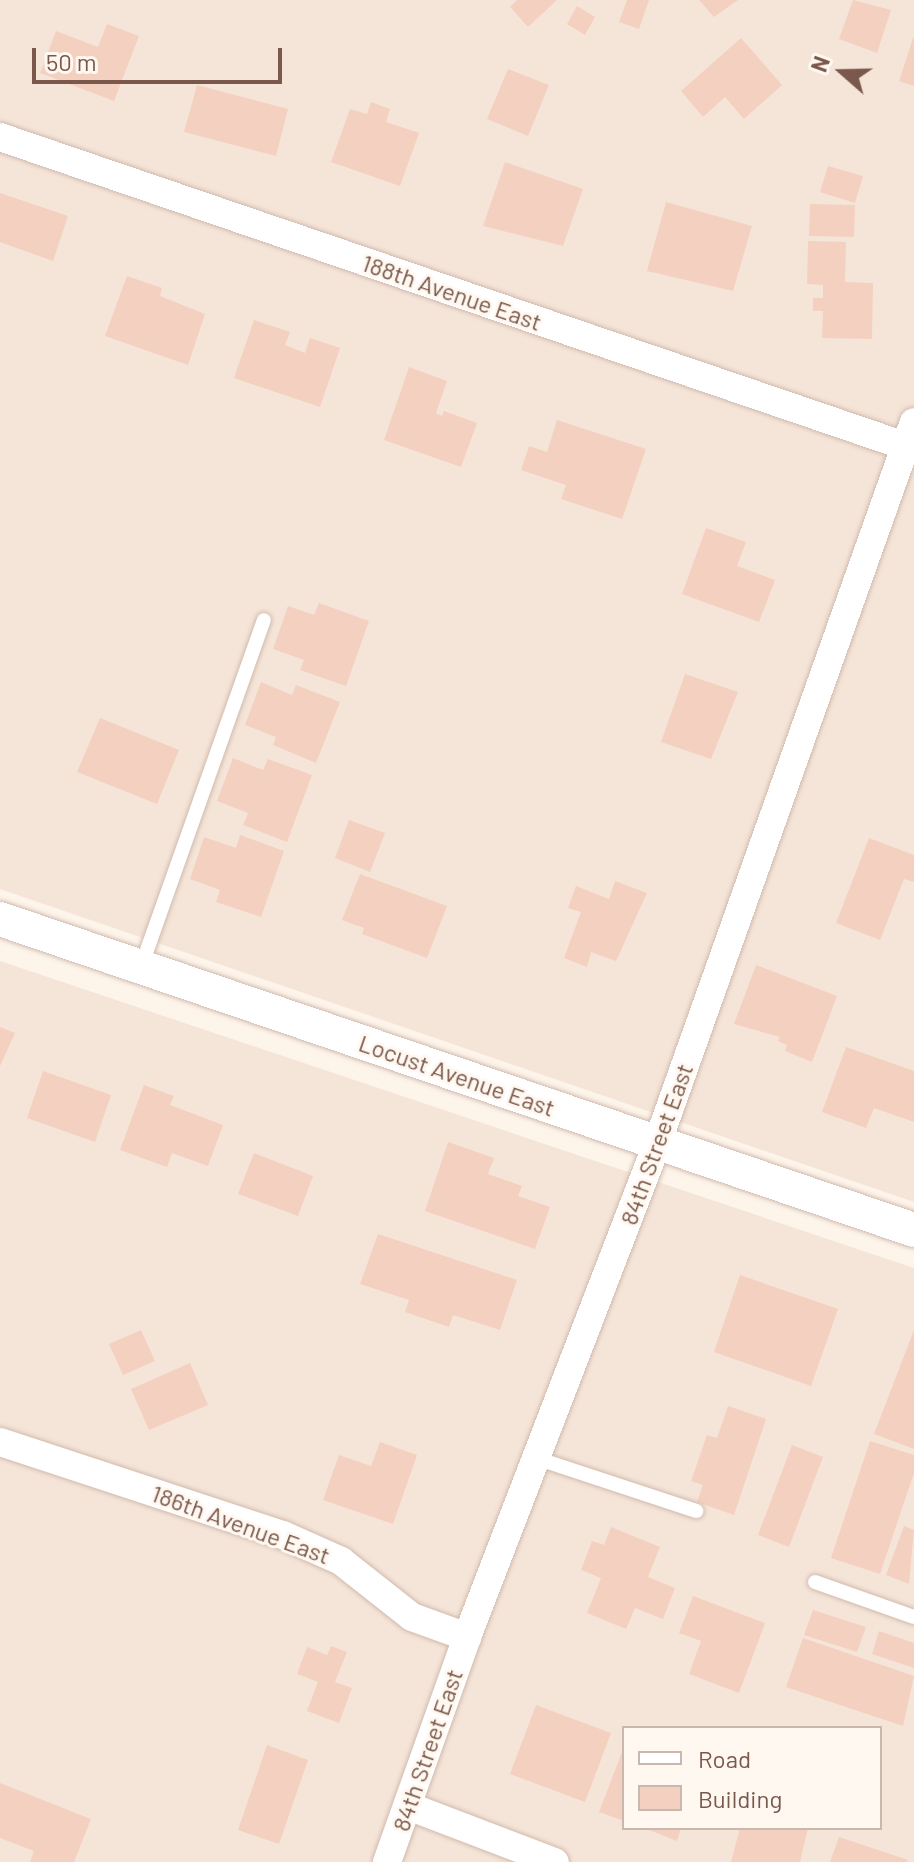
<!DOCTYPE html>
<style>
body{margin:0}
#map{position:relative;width:914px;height:1862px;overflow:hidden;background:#fdf4ea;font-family:Barlow,sans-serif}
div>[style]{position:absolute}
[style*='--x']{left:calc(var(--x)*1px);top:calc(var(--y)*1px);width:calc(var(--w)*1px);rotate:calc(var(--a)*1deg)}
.residential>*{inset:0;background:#f5e5d8}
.building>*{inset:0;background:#f4d0c0}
.roads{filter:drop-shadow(0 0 2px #d1baae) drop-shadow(0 0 2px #d1baae)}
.service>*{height:14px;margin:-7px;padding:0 7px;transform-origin:7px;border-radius:7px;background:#fff}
.minor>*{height:28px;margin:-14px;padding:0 14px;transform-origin:14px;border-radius:14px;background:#fff}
.tertiary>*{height:34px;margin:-17px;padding:0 17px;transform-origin:17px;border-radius:17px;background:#fff}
span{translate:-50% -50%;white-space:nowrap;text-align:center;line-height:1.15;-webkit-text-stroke:6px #fff8f1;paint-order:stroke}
.street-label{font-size:24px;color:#7a584b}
.legend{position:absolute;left:622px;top:1726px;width:260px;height:104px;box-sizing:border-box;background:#fff8f1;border:2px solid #cab8af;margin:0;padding:10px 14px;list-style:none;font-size:24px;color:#7a584b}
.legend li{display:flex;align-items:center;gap:16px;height:40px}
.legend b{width:40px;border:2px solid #cab8af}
.north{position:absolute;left:802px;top:32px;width:80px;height:80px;-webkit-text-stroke:6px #fff8f1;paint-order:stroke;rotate:290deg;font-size:22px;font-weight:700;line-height:32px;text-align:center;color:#7a584b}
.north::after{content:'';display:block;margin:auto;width:28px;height:36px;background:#7a584b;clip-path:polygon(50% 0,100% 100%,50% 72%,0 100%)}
.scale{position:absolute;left:32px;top:48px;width:250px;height:36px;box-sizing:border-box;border:4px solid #7a584b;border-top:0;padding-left:10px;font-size:24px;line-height:28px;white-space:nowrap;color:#7a584b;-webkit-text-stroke:6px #fff8f1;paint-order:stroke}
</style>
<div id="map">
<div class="residential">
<i style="clip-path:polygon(0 0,914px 0,914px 1202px,0 889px)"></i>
<i style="clip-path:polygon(evenodd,0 961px,914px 1268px,914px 1862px,0 1862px,0 961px,624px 1728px,880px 1728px,880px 1828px,624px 1828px,624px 1728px)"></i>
</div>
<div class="building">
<i style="clip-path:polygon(517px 0,557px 0,528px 27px,510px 7px)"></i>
<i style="clip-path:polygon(627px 0,649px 0,639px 29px,619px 22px)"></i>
<i style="clip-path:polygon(699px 0,738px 0,714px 17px)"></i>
<i style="clip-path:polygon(853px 0,891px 10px,877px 53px,839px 39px)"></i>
<i style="clip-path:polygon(577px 6px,595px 17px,585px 35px,567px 24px)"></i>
<i style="clip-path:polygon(107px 24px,139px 36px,114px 101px,40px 73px,56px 31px,98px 47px)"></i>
<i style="clip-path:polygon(741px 38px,782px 85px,744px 119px,725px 97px,703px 117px,681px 91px)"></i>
<i style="clip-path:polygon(913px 38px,914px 38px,914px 86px,899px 81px)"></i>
<i style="clip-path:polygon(508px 69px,549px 85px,528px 136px,487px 119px)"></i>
<i style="clip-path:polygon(197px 85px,288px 109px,276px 156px,184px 132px)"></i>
<i style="clip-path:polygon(371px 102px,390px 109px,386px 122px,419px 133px,400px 186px,331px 162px,350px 109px,367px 114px)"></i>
<i style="clip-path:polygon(505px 162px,583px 189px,563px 246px,483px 226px)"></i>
<i style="clip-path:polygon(828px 166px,863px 176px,855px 203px,820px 192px)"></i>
<i style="clip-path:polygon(0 193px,68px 216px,53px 261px,0 242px)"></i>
<i style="clip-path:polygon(666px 202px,752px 226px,733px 291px,647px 271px)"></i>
<i style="clip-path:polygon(810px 204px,855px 205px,854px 237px,809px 236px)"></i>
<i style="clip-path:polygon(808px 241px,846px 242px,845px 282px,873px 283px,872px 339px,822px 338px,823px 311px,813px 311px,813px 298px,823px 298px,823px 285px,807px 284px)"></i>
<i style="clip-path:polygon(127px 276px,162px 288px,160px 296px,205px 314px,188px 365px,105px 336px)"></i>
<i style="clip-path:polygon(254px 320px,290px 332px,285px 345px,305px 353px,310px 338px,340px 348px,320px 407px,234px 378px)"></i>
<i style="clip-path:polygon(409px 367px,447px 381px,436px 413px,442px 416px,444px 411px,477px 423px,461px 467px,384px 440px)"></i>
<i style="clip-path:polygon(557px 420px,646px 449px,622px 519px,561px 499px,566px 485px,521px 470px,529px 446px,547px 452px)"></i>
<i style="clip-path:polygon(706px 528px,746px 542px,737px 566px,775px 580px,759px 622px,682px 594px)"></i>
<i style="clip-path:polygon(319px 603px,369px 621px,346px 686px,300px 670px,304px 660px,273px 649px,288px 606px,314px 615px)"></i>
<i style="clip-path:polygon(685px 674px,738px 692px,711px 759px,661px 742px)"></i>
<i style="clip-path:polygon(261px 682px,292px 695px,296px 685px,340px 702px,316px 763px,273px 745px,276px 737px,245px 725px)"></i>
<i style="clip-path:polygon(100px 718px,179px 750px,157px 804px,77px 772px)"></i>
<i style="clip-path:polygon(233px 758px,263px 770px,268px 759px,312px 775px,287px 842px,243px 825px,248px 813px,217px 801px)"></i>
<i style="clip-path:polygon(349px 820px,385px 833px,370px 872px,335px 858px)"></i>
<i style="clip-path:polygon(240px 835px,284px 851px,261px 917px,216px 902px,220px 890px,190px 879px,204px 837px,236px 848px)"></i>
<i style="clip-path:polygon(869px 838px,914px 855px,914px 882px,904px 879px,880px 940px,836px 923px)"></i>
<i style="clip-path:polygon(360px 874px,447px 906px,427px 958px,362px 934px,364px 928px,342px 920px)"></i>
<i style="clip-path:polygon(615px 881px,647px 893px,616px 961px,591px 952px,587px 967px,564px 958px,581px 912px,568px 908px,576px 886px,609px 899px)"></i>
<i style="clip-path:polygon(756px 965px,837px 996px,812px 1062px,785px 1051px,787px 1045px,778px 1041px,780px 1037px,734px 1024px)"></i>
<i style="clip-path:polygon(0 1027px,15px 1033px,0 1066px)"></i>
<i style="clip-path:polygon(846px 1047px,914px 1071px,914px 1122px,874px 1108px,866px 1128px,822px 1112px)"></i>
<i style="clip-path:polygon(43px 1071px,111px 1095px,95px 1142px,27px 1118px)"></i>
<i style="clip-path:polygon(144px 1085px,174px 1096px,170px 1105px,223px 1125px,208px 1166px,172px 1153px,167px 1167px,120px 1150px)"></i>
<i style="clip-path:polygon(448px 1142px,494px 1158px,488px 1174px,522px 1186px,518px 1196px,550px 1207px,535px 1249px,425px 1211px)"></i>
<i style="clip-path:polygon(254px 1153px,313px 1176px,298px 1216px,238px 1194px)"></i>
<i style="clip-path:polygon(378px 1234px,517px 1280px,500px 1330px,453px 1315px,449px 1327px,405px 1312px,409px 1300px,360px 1284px)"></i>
<i style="clip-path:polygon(740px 1275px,838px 1309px,811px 1386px,714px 1352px)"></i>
<i style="clip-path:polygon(141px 1330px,155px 1361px,123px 1375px,109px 1344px)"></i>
<i style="clip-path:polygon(914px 1330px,914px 1449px,874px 1434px)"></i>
<i style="clip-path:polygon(190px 1363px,208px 1405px,149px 1430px,131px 1389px)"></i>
<i style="clip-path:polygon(728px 1406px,766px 1419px,734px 1515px,697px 1502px,703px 1485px,691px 1481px,707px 1435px,717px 1438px)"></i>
<i style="clip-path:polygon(870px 1441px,914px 1455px,914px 1473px,880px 1574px,831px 1558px)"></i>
<i style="clip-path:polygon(380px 1442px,417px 1455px,393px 1524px,323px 1500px,339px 1455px,371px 1466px)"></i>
<i style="clip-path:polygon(792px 1445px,823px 1457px,789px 1547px,758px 1535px)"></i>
<i style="clip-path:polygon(904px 1526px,914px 1530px,909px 1584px,886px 1575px)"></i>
<i style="clip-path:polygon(611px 1527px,660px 1547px,648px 1577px,675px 1588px,663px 1619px,635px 1608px,626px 1629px,587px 1613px,601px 1578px,581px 1570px,592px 1541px,604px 1545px)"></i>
<i style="clip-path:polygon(693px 1596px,765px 1623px,739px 1693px,689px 1674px,701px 1641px,679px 1633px)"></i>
<i style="clip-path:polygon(813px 1610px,866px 1627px,857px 1652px,804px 1635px)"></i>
<i style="clip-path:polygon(879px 1631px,914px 1643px,914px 1668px,872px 1654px)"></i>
<i style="clip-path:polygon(803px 1638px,914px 1676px,903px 1726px,786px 1687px)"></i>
<i style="clip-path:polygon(331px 1646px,347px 1652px,335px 1682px,352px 1688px,339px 1723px,307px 1711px,318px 1682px,297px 1674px,307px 1647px,327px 1655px)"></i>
<i style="clip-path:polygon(536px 1705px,611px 1733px,585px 1802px,510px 1774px)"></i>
<i style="clip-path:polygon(267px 1745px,308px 1760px,279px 1844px,238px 1830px)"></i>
<i style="clip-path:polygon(624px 1747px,624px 1821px,599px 1812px)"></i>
<i style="clip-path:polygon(0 1783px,91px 1819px,74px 1862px,30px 1862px,34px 1851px,0 1838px)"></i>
<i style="clip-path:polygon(644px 1828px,681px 1828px,677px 1841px)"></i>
<i style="clip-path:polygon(740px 1828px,808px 1828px,800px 1862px,731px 1862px)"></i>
<i style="clip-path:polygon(839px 1837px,908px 1860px,907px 1862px,830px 1862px)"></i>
</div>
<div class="roads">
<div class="service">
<i style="--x:141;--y:967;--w:368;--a:-70.5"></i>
<i style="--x:536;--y:1458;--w:169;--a:18.3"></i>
<i style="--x:815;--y:1582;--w:105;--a:19.5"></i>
</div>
<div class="minor">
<i style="--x:0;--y:137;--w:956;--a:18.85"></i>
<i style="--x:0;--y:1442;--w:298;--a:18.2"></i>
<i style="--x:283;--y:1535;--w:64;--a:24.1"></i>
<i style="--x:341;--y:1561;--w:90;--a:38.3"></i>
<i style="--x:412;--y:1617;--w:59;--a:20"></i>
<i style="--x:408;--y:1806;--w:157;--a:20.9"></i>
<i style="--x:387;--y:1862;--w:239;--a:-70.4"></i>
<i style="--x:467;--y:1637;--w:528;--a:-68.92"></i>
<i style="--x:657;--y:1144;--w:766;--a:-70.41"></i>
</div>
<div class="tertiary">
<i style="--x:0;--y:919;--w:965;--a:18.79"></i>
</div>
</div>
<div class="street-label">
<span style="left:452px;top:292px;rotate:19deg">188th Avenue East</span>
<span style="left:457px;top:1075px;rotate:19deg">Locust Avenue East</span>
<span style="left:656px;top:1144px;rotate:-70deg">84th Street East</span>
<span style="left:241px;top:1524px;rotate:20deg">186th Avenue East</span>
<span style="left:427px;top:1750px;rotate:-71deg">84th Street East</span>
</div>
<ul class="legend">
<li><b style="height:10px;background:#fff"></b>Road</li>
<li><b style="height:22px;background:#f4d0c0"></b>Building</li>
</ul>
<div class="north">N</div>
<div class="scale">50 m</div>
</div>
